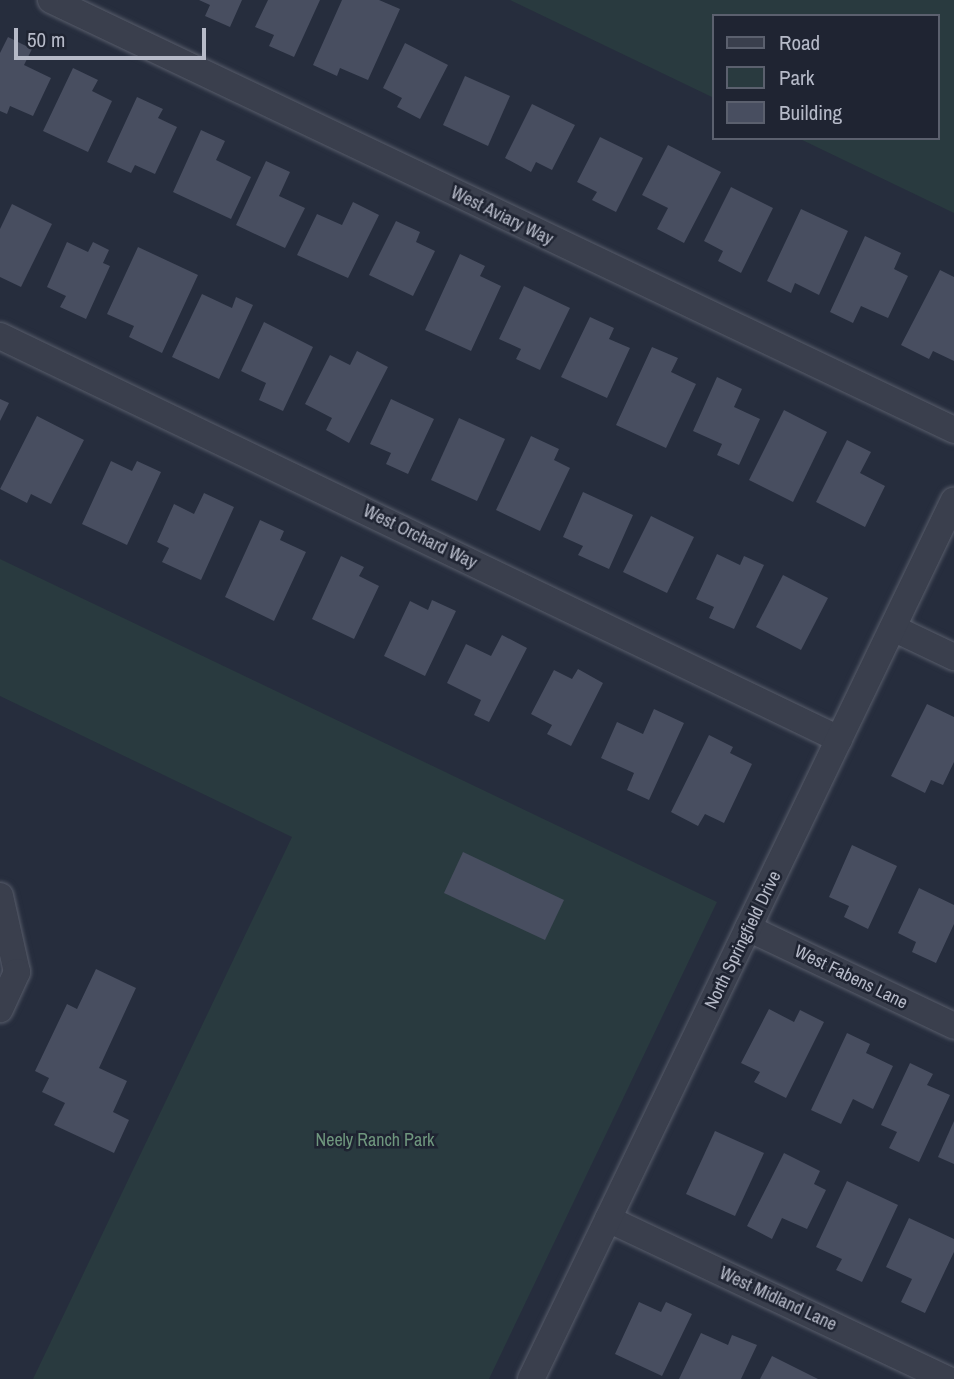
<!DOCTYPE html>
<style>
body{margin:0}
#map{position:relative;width:954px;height:1379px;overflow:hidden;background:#262d3d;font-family:"Archivo Narrow",sans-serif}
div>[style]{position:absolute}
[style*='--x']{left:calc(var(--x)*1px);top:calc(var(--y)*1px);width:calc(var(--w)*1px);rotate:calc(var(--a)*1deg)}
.green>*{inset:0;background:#293a3f}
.building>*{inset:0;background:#484e60}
.roads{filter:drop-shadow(0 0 2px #585d6b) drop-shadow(0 0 2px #585d6b)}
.minor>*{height:26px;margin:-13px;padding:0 13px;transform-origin:13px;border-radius:13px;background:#3a3f4d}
span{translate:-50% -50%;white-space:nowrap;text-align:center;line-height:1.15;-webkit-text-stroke:5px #1f2432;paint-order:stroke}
.street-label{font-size:18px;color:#b6bac8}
.park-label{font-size:18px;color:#6f977e}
.legend{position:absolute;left:712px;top:14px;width:228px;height:126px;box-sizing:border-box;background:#1f2432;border:2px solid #5b606e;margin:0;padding:9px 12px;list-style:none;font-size:21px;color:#b6bac8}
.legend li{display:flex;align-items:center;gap:14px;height:35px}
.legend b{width:35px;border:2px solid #5b606e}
.scale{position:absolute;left:14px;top:28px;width:192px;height:32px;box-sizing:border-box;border:4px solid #b6bac8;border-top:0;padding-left:9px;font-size:21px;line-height:24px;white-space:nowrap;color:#b6bac8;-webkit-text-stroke:5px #1f2432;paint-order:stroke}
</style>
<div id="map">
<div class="green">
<i style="clip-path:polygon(510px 0,954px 0,954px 213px,798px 138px,938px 138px,938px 16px,714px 16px,714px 98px)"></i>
<i style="clip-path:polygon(0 559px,717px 902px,489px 1379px,33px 1379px,292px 837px,0 696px)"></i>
</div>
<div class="building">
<i style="clip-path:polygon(199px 0,242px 0,230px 27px,205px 16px,210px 5px)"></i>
<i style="clip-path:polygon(268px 0,320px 0,294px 57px,269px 46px,274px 35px,255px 27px)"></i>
<i style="clip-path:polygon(342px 0,379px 0,400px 9px,368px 80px,340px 68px,337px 76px,313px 65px)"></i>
<i style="clip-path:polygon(8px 37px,32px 49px,24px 65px,51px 78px,33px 116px,10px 106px,7px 114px,0 111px,0 53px)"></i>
<i style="clip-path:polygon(405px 43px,448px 65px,420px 119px,397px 107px,402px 98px,383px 88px)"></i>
<i style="clip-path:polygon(73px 68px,98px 80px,92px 91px,112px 101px,88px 152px,43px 131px)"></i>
<i style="clip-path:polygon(465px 76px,510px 96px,488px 146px,443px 125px)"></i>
<i style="clip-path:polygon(137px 97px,163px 109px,158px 118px,177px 127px,155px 174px,135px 165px,131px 173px,107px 162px)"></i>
<i style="clip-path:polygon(532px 104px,575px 125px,552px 170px,536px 162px,531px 172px,505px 158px)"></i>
<i style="clip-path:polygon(201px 130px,225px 141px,216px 160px,251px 177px,231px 219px,173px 192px)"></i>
<i style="clip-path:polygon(600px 137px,643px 158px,616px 212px,592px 200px,597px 192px,577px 182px)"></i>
<i style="clip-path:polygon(668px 145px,721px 172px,684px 243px,657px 229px,668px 208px,642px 195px)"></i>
<i style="clip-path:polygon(266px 161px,290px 172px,279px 196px,305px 208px,285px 248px,236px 225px)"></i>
<i style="clip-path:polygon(731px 187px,773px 208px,741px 273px,718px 261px,723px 251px,704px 241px)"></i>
<i style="clip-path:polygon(353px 202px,379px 215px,348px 278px,297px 255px,317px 214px,342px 225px)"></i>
<i style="clip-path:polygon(12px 204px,52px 224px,21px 287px,0 277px,0 229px)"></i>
<i style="clip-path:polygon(801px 209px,848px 231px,819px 295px,795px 283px,791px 293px,767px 281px)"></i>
<i style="clip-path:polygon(396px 221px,420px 232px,416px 242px,435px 251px,413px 296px,369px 275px)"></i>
<i style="clip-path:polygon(865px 236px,901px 253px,894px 269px,908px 276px,888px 318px,861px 306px,853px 323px,830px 312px)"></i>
<i style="clip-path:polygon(67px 242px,88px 252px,93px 242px,109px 250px,103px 263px,110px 266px,86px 319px,60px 307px,66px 296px,47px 287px)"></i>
<i style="clip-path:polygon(138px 247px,198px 275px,162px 353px,129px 337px,134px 326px,107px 314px)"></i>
<i style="clip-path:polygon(460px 254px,485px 266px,480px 276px,501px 286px,471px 351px,425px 330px)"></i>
<i style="clip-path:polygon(940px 270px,954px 277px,954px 361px,933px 351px,929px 359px,901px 345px)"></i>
<i style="clip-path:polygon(524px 286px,570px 308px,540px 370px,516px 359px,521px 349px,499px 339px)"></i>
<i style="clip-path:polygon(202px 294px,232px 308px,236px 297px,253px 305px,219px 379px,172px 357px)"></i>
<i style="clip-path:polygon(590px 317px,614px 328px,609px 339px,630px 348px,607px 398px,561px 377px)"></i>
<i style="clip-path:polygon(264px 322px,313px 347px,283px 411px,259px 400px,266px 383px,241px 371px)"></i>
<i style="clip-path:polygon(652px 347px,678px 358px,671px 372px,696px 384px,666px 448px,616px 425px)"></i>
<i style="clip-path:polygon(357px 351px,388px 367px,349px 443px,326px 430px,332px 418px,305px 404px,330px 355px,350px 365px)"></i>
<i style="clip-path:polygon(717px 377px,742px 389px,734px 407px,760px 419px,739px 465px,717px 455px,722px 444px,693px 431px)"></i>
<i style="clip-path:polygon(0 399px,9px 403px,0 421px)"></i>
<i style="clip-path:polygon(391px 399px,434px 419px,408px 474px,386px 464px,391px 453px,370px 444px)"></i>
<i style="clip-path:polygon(784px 410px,827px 432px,793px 502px,749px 480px)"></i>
<i style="clip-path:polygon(37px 416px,84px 440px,51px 504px,31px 494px,27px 503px,0 489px)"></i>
<i style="clip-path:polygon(459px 418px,505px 439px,477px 501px,431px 480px)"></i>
<i style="clip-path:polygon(531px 436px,559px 449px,554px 460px,570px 468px,540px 531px,496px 510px)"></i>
<i style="clip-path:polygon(847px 440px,871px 452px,860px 473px,885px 486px,865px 527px,816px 502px)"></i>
<i style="clip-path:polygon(111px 461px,132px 471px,137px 461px,161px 472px,127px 545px,82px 524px)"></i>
<i style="clip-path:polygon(583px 492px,633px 515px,609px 569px,578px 555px,583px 546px,563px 537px)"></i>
<i style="clip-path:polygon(204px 493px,234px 507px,201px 580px,162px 562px,169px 548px,157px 542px,174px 504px,194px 514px)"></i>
<i style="clip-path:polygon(651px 516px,694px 537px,667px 593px,623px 572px)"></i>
<i style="clip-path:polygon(260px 520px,284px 531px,280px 540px,306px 552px,274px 621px,225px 597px)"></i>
<i style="clip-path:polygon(717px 554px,740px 565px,744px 556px,764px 565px,734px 629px,709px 618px,714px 607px,696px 599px)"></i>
<i style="clip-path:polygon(341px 556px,364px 567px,359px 576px,379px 586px,354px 639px,312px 619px)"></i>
<i style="clip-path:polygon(783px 575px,828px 598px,801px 650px,756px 627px)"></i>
<i style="clip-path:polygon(432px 600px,456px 611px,425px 676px,384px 656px,410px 601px,428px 610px)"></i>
<i style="clip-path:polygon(502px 635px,527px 648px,489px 722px,474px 715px,481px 700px,447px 683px,466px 644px,491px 656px)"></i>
<i style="clip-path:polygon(578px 669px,603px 683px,571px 746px,547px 734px,552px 725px,531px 714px,554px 670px,572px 679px)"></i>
<i style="clip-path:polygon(927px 704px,954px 717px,954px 762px,943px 785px,931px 780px,925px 793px,891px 776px)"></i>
<i style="clip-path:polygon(654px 709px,684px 723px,649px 800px,627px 790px,634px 773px,601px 758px,617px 722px,643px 734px)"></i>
<i style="clip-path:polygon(709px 735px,733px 747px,730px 753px,752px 764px,724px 823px,705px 814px,698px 826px,671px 812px)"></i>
<i style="clip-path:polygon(852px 845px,897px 866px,868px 929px,844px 917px,849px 906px,829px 897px)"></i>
<i style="clip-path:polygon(463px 852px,564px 900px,545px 940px,444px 893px)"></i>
<i style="clip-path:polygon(919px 888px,954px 905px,954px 924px,936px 963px,912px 952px,916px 942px,898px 933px)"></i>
<i style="clip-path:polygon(96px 969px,136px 988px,99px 1068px,127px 1081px,113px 1112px,129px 1120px,114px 1153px,54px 1125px,65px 1103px,42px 1092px,49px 1078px,35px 1071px,67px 1004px,77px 1009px)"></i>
<i style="clip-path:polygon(769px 1009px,794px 1022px,800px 1010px,824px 1022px,786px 1098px,754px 1082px,760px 1072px,741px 1063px)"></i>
<i style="clip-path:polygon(847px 1033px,870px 1044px,866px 1053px,893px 1066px,873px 1109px,853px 1099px,841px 1124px,811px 1110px)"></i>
<i style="clip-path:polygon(910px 1063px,933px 1074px,927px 1085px,950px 1095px,919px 1162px,889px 1148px,897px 1132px,881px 1125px)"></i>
<i style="clip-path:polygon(954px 1121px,954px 1164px,938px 1157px)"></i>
<i style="clip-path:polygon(715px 1131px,764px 1153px,735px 1216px,686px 1194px)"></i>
<i style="clip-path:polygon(784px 1153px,820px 1171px,814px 1184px,826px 1190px,807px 1229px,782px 1218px,772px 1239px,747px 1226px)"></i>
<i style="clip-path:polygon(847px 1181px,898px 1205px,862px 1282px,836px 1270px,842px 1259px,816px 1247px)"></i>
<i style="clip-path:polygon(909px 1218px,954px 1239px,954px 1252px,925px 1313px,901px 1302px,912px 1279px,886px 1267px)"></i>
<i style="clip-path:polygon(639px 1302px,661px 1312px,666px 1302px,692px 1314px,662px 1376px,615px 1354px)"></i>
<i style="clip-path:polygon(701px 1333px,728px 1345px,732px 1335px,757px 1345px,741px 1379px,679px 1379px)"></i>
<i style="clip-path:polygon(772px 1356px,818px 1379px,760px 1379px)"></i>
</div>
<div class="roads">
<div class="minor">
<i style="--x:51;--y:0;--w:1000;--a:25.46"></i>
<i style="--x:0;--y:336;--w:931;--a:25.66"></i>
<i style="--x:893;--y:628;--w:68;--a:25.4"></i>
<i style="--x:0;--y:896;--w:78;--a:77.4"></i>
<i style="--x:17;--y:972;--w:41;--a:114.7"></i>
<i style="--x:748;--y:928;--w:228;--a:25.4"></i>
<i style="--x:608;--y:1219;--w:375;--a:25.3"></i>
<i style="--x:531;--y:1379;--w:975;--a:-64.3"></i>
</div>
</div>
<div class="street-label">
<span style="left:502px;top:216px;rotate:26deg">West Aviary Way</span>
<span style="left:420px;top:537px;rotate:26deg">West Orchard Way</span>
<span style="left:743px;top:940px;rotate:-64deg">North Springfield Drive</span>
<span style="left:851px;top:977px;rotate:26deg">West Fabens Lane</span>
<span style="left:778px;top:1299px;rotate:25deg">West Midland Lane</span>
</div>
<div class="park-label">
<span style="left:375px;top:1140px">Neely Ranch Park</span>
</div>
<ul class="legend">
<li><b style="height:9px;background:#3a3f4d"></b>Road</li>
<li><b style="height:19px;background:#293a3f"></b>Park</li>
<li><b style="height:19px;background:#484e60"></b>Building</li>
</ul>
<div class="scale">50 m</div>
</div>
